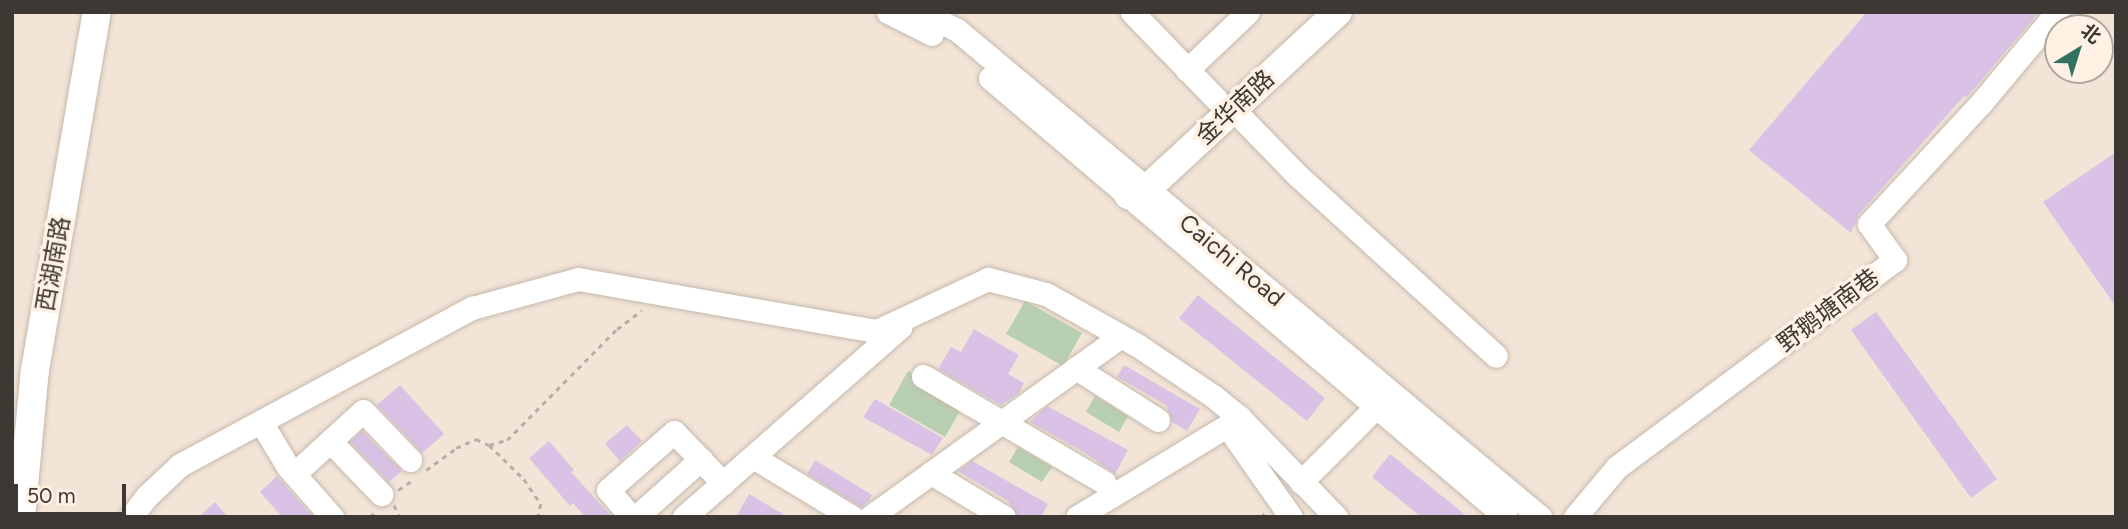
<!DOCTYPE html>
<meta charset="utf-8">
<style>
body{margin:0}
#map{position:relative;width:2128px;height:529px;overflow:hidden;background:#f2e4d7;font-family:Figtree,"Noto Sans SC",sans-serif}
div>[style]{position:absolute}
[style*='--x']{left:calc(var(--x)*1px);top:calc(var(--y)*1px);width:calc(var(--w)*1px);rotate:calc(var(--a)*1deg)}
.green>*{inset:0;background:#b8cfb2}
.building>*{inset:0;background:#d9c2e5}
.path>*{height:2.5px;margin-top:-1.25px;transform-origin:0;background:repeating-linear-gradient(90deg,#baaea4 0 5px,transparent 0 10px)}
.roads{filter:drop-shadow(0 0 2px #c6b9ac) drop-shadow(0 0 2px #c6b9ac)}
.minor>*{height:23px;margin:-11.5px;padding:0 11.5px;transform-origin:11.5px;border-radius:11.5px;background:#fff}
.major>*{height:28px;margin:-14px;padding:0 14px;transform-origin:14px;border-radius:14px;background:#fff}
span{translate:-50% -50%;white-space:nowrap;text-align:center;line-height:1.15;-webkit-text-stroke:7px #fff2e4;paint-order:stroke}
.street-label{font-size:24px;color:#3d3833}
.frame{position:absolute;inset:0;border:14px solid #3d3833;pointer-events:none}
.north{position:absolute;left:2044px;top:14px;width:70px;height:70px;box-sizing:border-box;background:#fff2e4;border:2px solid #b1a89d;border-radius:50%;rotate:38deg;font-size:19px;font-weight:700;line-height:28px;text-align:center;color:#3d3833}
.north::after{content:'';display:block;margin:auto;width:24px;height:32px;background:#317262;clip-path:polygon(50% 0,100% 100%,50% 72%,0 100%)}
.scale{position:absolute;left:14px;top:484px;width:112px;height:32px;box-sizing:border-box;border:4px solid #3d3833;border-top:0;padding-left:9px;font-size:21px;line-height:24px;white-space:nowrap;color:#3d3833;-webkit-text-stroke:5px #fff2e4;paint-order:stroke}
</style>
<div id="map">
<div class="green">
<i style="clip-path:polygon(1025px 301px,1082px 333px,1063px 366px,1006px 334px)"></i>
<i style="clip-path:polygon(908px 371px,964px 404px,945px 437px,889px 405px)"></i>
<i style="clip-path:polygon(1095px 396px,1128px 416px,1119px 432px,1086px 412px)"></i>
<i style="clip-path:polygon(1018px 447px,1052px 467px,1042px 482px,1009px 462px)"></i>
</div>
<div class="building">
<i style="clip-path:polygon(1867px 12px,2039px 12px,1967px 97px,1964px 96px,1859px 214px,1851px 233px,1749px 150px)"></i>
<i style="clip-path:polygon(2116px 152px,2116px 307px,2043px 202px)"></i>
<i style="clip-path:polygon(1198px 295px,1325px 398px,1307px 421px,1179px 318px)"></i>
<i style="clip-path:polygon(1876px 312px,1997px 479px,1971px 498px,1851px 330px)"></i>
<i style="clip-path:polygon(974px 329px,1019px 355px,1008px 374px,1024px 383px,1019px 393px,1001px 405px,938px 369px,951px 347px,961px 352px)"></i>
<i style="clip-path:polygon(1124px 365px,1200px 409px,1187px 431px,1172px 422px,1166px 405px,1117px 377px)"></i>
<i style="clip-path:polygon(400px 385px,444px 434px,422px 453px,377px 405px)"></i>
<i style="clip-path:polygon(875px 399px,943px 438px,932px 455px,863px 417px)"></i>
<i style="clip-path:polygon(1047px 406px,1128px 450px,1115px 474px,1087px 454px,1030px 422px)"></i>
<i style="clip-path:polygon(627px 425px,642px 441px,620px 461px,605px 444px)"></i>
<i style="clip-path:polygon(362px 431px,402px 471px,389px 482px,350px 442px)"></i>
<i style="clip-path:polygon(549px 441px,574px 470px,571px 472px,612px 517px,585px 517px,573px 503px,570px 506px,529px 458px)"></i>
<i style="clip-path:polygon(1390px 454px,1468px 517px,1421px 517px,1372px 477px)"></i>
<i style="clip-path:polygon(815px 460px,872px 495px,869px 501px,861px 507px,807px 474px)"></i>
<i style="clip-path:polygon(972px 461px,1048px 504px,1041px 517px,1018px 517px,1008px 501px,958px 471px)"></i>
<i style="clip-path:polygon(277px 476px,283px 483px,313px 517px,282px 517px,260px 492px)"></i>
<i style="clip-path:polygon(749px 494px,788px 517px,736px 517px)"></i>
<i style="clip-path:polygon(215px 502px,228px 517px,199px 517px)"></i>
</div>
<div class="path">
<i style="--x:489;--y:445;--w:19;--a:-16"></i>
<i style="--x:507;--y:440;--w:156;--a:-45.3"></i>
<i style="--x:617;--y:329;--w:31;--a:-37"></i>
<i style="--x:426;--y:470;--w:37;--a:-36"></i>
<i style="--x:456;--y:448;--w:22;--a:-24"></i>
<i style="--x:476;--y:439;--w:14;--a:25"></i>
<i style="--x:489;--y:445;--w:49;--a:44.2"></i>
<i style="--x:524;--y:479;--w:30;--a:56"></i>
<i style="--x:541;--y:504;--w:13;--a:103"></i>
<i style="--x:398;--y:490;--w:18;--a:-34"></i>
<i style="--x:394;--y:505;--w:13;--a:63"></i>
<i style="--x:370;--y:517;--w:8;--a:-50"></i>
<i style="--x:1261;--y:517;--w:7;--a:-45"></i>
</div>
<div class="roads">
<div class="minor">
<i style="--x:888;--y:12;--w:49;--a:26.6"></i>
<i style="--x:919;--y:12;--w:42;--a:25.3"></i>
<i style="--x:957;--y:30;--w:760;--a:39.87"></i>
<i style="--x:1132;--y:12;--w:121;--a:46"></i>
<i style="--x:1187;--y:70;--w:84;--a:-43.6"></i>
<i style="--x:990;--y:78;--w:677;--a:40.39"></i>
<i style="--x:1233;--y:109;--w:91;--a:45.9"></i>
<i style="--x:1296;--y:174;--w:270;--a:42.3"></i>
<i style="--x:1076;--y:368;--w:97;--a:32.4"></i>
<i style="--x:923;--y:376;--w:210;--a:30.4"></i>
<i style="--x:261;--y:422;--w:52;--a:59"></i>
<i style="--x:288;--y:467;--w:67;--a:48.7"></i>
<i style="--x:1227;--y:426;--w:111;--a:54.9"></i>
<i style="--x:330;--y:441;--w:74;--a:46.1"></i>
<i style="--x:753;--y:457;--w:116;--a:31.2"></i>
<i style="--x:931;--y:473;--w:85;--a:31.1"></i>
<i style="--x:294;--y:474;--w:93;--a:-42.4"></i>
<i style="--x:363;--y:411;--w:68;--a:46.2"></i>
<i style="--x:1301;--y:482;--w:122;--a:-45"></i>
<i style="--x:131;--y:517;--w:26;--a:-53"></i>
<i style="--x:147;--y:496;--w:45;--a:-43.2"></i>
<i style="--x:180;--y:465;--w:332;--a:-28.3"></i>
<i style="--x:472;--y:308;--w:110;--a:-15.3"></i>
<i style="--x:578;--y:279;--w:303;--a:9.9"></i>
<i style="--x:877;--y:331;--w:123;--a:-25.1"></i>
<i style="--x:988;--y:279;--w:60;--a:14.5"></i>
<i style="--x:1046;--y:294;--w:104;--a:29.3"></i>
<i style="--x:1137;--y:345;--w:92;--a:33.9"></i>
<i style="--x:1213;--y:396;--w:35;--a:39"></i>
<i style="--x:1240;--y:418;--w:138;--a:45.9"></i>
<i style="--x:631;--y:517;--w:35;--a:-130"></i>
<i style="--x:608;--y:490;--w:88;--a:-41.3"></i>
<i style="--x:674;--y:432;--w:71;--a:46.1"></i>
<i style="--x:636;--y:517;--w:87;--a:-41.7"></i>
<i style="--x:684;--y:517;--w:288;--a:-41.3"></i>
<i style="--x:870;--y:517;--w:309;--a:-35.8"></i>
<i style="--x:1077;--y:517;--w:191;--a:-31.3"></i>
<i style="--x:1575;--y:517;--w:65;--a:-50"></i>
<i style="--x:1617;--y:467;--w:347;--a:-36.7"></i>
<i style="--x:1895;--y:260;--w:44;--a:-125.8"></i>
<i style="--x:1869;--y:224;--w:165;--a:-47.2"></i>
<i style="--x:1981;--y:103;--w:119;--a:-50.1"></i>
</div>
<div class="major">
<i style="--x:1128;--y:195;--w:20;--a:-18"></i>
<i style="--x:1147;--y:189;--w:260;--a:-42.8"></i>
<i style="--x:21;--y:517;--w:148;--a:-84.6"></i>
<i style="--x:35;--y:370;--w:363;--a:-80.2"></i>
</div>
</div>
<div class="street-label">
<span style="left:1235px;top:107px;rotate:-43deg">金华南路</span>
<span style="left:1232px;top:260px;rotate:40deg">Caichi Road</span>
<span style="left:53px;top:264px;rotate:-80deg">西湖南路</span>
<span style="left:1828px;top:310px;rotate:-37deg">野鹅塘南巷</span>
</div>
<div class="frame"></div>
<div class="north">北</div>
<div class="scale">50 m</div>
</div>
